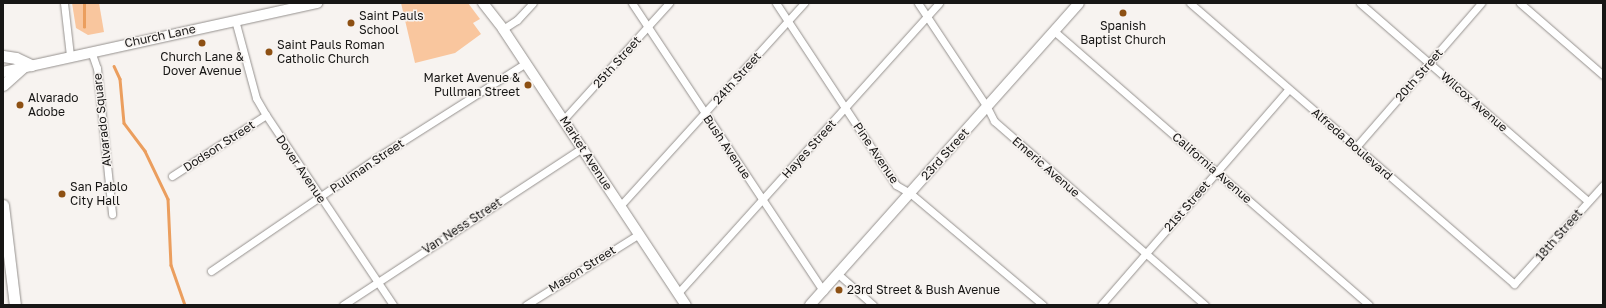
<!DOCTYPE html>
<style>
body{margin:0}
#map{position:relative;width:1606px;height:308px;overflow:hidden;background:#f7f3f0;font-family:"Golos Text",sans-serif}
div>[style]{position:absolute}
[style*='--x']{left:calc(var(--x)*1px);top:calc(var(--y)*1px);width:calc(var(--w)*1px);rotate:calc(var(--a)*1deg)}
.green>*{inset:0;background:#f9c69e}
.stream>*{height:2.5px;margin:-1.25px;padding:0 1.25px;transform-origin:1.25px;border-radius:1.25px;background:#eb9e5e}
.roads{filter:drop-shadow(0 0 1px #95918e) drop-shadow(0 0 1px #95918e)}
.street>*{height:7px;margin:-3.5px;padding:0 3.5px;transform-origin:3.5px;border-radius:3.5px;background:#fff}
.secondary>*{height:10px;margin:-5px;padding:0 5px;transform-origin:5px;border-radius:5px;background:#fff}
.primary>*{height:11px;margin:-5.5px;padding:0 5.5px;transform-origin:5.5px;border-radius:5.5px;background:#fff}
.dots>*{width:11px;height:11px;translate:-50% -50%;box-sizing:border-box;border:2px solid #f7f3f0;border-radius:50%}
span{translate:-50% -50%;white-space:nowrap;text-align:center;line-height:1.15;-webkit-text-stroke:3px #f7f3f0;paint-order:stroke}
.poi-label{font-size:12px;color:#171615}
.left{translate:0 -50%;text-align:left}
.right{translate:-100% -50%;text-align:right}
.street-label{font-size:12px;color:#171615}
.frame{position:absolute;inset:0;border:4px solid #171615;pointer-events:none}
</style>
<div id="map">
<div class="green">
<i style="clip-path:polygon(72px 3px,99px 3px,104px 32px,88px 35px,76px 28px)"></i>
<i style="clip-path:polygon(468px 3px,480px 19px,473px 23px,481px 34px,455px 53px,415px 63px,401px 3px)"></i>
</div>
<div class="stream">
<i style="--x:84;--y:27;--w:24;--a:-90"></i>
<i style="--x:114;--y:66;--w:14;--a:65"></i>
<i style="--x:120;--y:79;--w:44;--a:84.8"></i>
<i style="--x:124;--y:123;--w:35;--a:53"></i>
<i style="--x:145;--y:151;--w:53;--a:64.4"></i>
<i style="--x:168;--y:199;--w:66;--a:87.4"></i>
<i style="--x:171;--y:265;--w:42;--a:70.7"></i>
</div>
<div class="roads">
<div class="street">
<i style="--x:64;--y:3;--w:53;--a:83.5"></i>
<i style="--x:632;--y:3;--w:346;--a:56.4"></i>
<i style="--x:776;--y:3;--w:218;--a:56.6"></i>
<i style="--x:896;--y:185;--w:16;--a:30"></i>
<i style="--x:910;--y:193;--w:174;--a:40.1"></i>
<i style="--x:918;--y:3;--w:125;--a:56.4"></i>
<i style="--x:987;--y:107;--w:16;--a:63"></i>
<i style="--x:994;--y:121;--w:280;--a:41.1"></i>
<i style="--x:1190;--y:3;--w:429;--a:40.9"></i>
<i style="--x:1514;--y:284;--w:133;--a:-48"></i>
<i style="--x:1360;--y:3;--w:302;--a:41"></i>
<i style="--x:1520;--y:3;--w:110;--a:40.9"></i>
<i style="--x:235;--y:20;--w:81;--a:74.9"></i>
<i style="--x:256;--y:98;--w:20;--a:60"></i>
<i style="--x:266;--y:115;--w:229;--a:56.2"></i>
<i style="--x:503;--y:29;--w:17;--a:-33"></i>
<i style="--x:517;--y:20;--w:23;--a:-47"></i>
<i style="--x:1054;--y:31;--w:417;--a:41"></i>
<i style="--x:91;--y:51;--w:18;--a:71"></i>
<i style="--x:97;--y:68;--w:147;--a:84.1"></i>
<i style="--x:563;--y:120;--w:158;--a:-47.8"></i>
<i style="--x:1356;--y:147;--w:191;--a:-49"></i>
<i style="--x:172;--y:176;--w:112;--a:-33"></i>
<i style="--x:620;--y:206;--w:274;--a:-47.8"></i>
<i style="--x:211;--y:271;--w:209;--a:-34.3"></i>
<i style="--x:384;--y:153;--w:168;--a:-32.4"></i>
<i style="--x:838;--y:274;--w:47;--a:41.5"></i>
<i style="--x:678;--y:293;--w:390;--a:-48"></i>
<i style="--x:343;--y:305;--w:286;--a:-33.3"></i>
<i style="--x:526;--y:305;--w:133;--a:-32.1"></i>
<i style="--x:1101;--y:305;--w:286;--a:-49"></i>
</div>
<div class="secondary">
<i style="--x:483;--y:3;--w:33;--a:52"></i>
<i style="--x:503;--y:29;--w:331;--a:56.5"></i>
<i style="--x:3;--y:72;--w:322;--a:-12.4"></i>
<i style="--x:810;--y:305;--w:404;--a:-48.3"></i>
</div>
<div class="primary">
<i style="--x:3;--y:56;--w:13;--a:9"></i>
<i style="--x:16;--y:58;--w:17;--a:25"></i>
<i style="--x:3;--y:85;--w:27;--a:-42"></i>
<i style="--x:3;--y:205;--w:101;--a:83.2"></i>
</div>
</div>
<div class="dots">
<i style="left:1123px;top:13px;background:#8d5013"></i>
<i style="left:351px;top:23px;background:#8d5013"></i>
<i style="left:202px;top:43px;background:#8d5013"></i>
<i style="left:269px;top:52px;background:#8d5013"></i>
<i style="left:528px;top:85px;background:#8d5013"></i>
<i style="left:20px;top:105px;background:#8d5013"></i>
<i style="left:62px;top:194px;background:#8d5013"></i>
<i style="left:839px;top:290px;background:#8d5013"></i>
</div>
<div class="poi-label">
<span class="left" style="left:359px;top:23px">Saint Pauls<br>School</span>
<span style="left:1123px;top:33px">Spanish<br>Baptist Church</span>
<span class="left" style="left:277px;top:52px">Saint Pauls Roman<br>Catholic Church</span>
<span style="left:202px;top:64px">Church Lane &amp;<br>Dover Avenue</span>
<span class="right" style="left:520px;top:85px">Market Avenue &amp;<br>Pullman Street</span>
<span class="left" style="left:28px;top:105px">Alvarado<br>Adobe</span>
<span class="left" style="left:70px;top:194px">San Pablo<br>City Hall</span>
<span class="left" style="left:847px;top:290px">23rd Street &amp; Bush Avenue</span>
</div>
<div class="street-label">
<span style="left:160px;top:36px;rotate:-12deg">Church Lane</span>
<span style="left:617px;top:62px;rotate:-48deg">25th Street</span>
<span style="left:1419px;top:75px;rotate:-49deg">20th Street</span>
<span style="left:737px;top:78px;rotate:-48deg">24th Street</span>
<span style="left:1474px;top:102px;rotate:41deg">Wilcox Avenue</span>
<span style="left:102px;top:120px;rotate:-96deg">Alvarado Square</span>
<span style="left:1352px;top:144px;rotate:41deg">Alfreda Boulevard</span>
<span style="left:219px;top:146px;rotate:-33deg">Dodson Street</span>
<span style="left:727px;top:147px;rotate:56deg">Bush Avenue</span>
<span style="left:809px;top:149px;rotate:-48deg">Hayes Street</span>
<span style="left:586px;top:153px;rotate:57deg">Market Avenue</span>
<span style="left:876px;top:153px;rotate:56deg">Pine Avenue</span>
<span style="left:945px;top:154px;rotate:-48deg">23rd Street</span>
<span style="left:367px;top:166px;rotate:-34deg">Pullman Street</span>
<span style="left:1046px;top:167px;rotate:41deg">Emeric Avenue</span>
<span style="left:1212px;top:168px;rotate:41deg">California Avenue</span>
<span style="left:301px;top:169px;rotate:56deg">Dover Avenue</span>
<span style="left:1187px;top:206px;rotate:-49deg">21st Street</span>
<span style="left:462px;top:226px;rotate:-33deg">Van Ness Street</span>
<span style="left:1559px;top:235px;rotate:-49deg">18th Street</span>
<span style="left:582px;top:269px;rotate:-32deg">Mason Street</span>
</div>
<div class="frame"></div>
</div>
